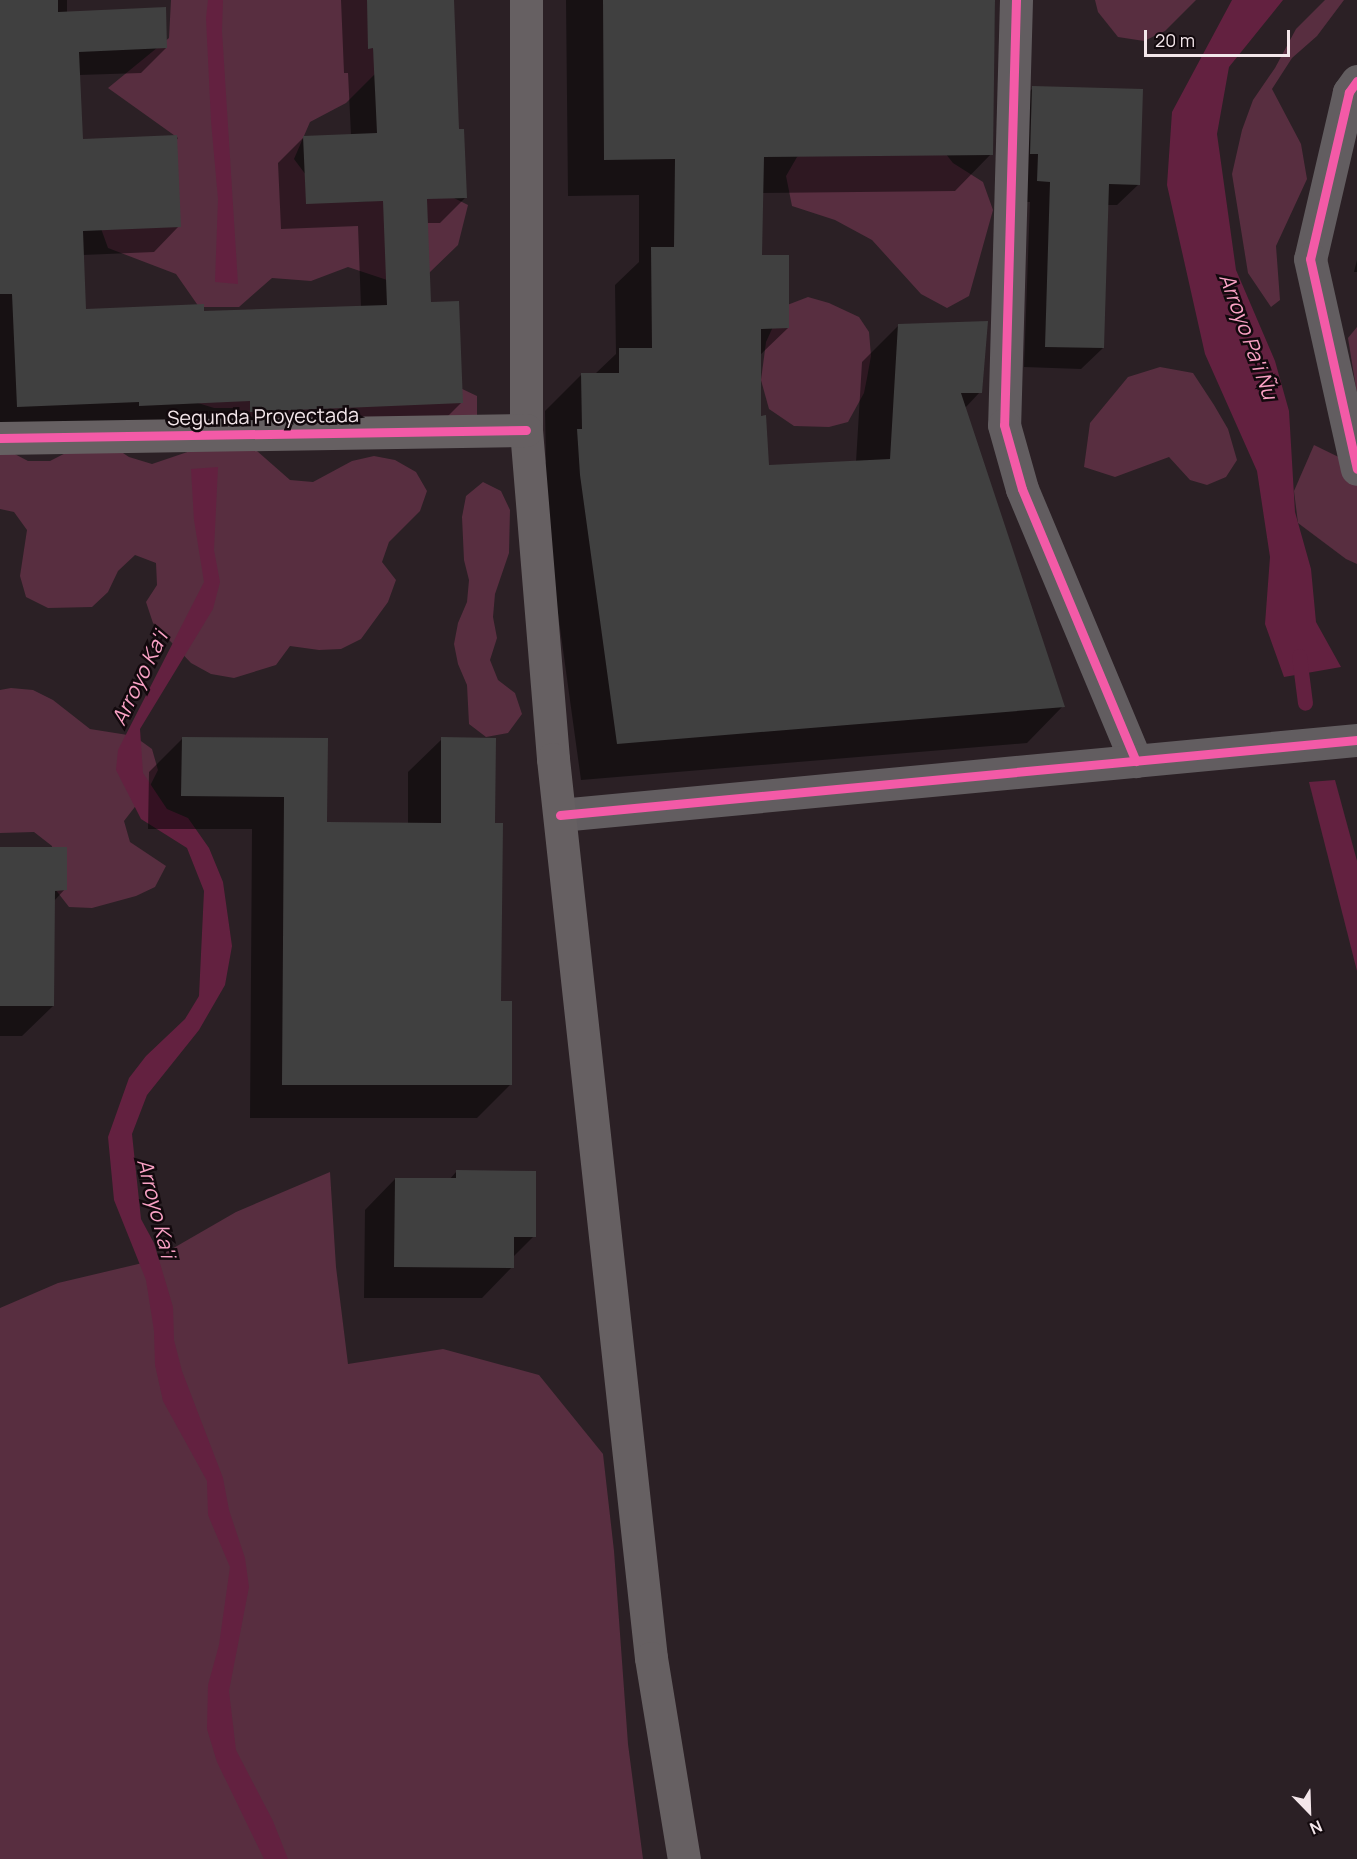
<!DOCTYPE html>
<meta charset="utf-8">
<style>
body{margin:0}
#map{position:relative;width:1357px;height:1859px;overflow:hidden;background:#2b2025;font-family:Manrope,sans-serif}
div>[style]{position:absolute}
[style*='--x']{left:calc(var(--x)*1px);top:calc(var(--y)*1px);width:calc(var(--w)*1px);rotate:calc(var(--a)*1deg)}
.green>*{inset:0;background:#582e40}
.water>*{inset:0;background:#632140}
.shadow>*{inset:0;background:#0007}
.stream>*{height:15px;margin:-7.5px;padding:0 7.5px;transform-origin:7.5px;border-radius:7.5px;background:#632140}
.building>*{inset:0;background:#404040}
.street>*{height:33px;margin:-16.5px;padding:0 16.5px;transform-origin:16.5px;border-radius:16.5px;background:#625d60}
.secondary>*{height:33px;margin:-16.5px;padding:0 16.5px;transform-origin:16.5px;border-radius:16.5px;background:#666062}
.cycleway>*{height:9px;margin:-4.5px;padding:0 4.5px;transform-origin:4.5px;border-radius:4.5px;background:#f35aa7}
span{translate:-50% -50%;white-space:nowrap;text-align:center;line-height:1.15;-webkit-text-stroke:5px #12090d;paint-order:stroke}
.street-label{font-size:20px;color:#f3e6ea}
.water-label{font-size:21px;color:#faa2c5;font-style:italic}
.north{position:absolute;left:1279px;top:1781px;width:60px;height:60px;-webkit-text-stroke:4px #12090d;paint-order:stroke;rotate:157deg;font-size:16px;font-weight:700;line-height:24px;text-align:center;color:#f3e6ea}
.north::after{content:'';display:block;margin:auto;width:21px;height:27px;background:#f3e6ea;clip-path:polygon(50% 0,100% 100%,50% 72%,0 100%)}
.scale{position:absolute;left:1144px;top:30px;width:146px;height:27px;box-sizing:border-box;border:3px solid #f3e6ea;border-top:0;padding-left:8px;font-size:18px;line-height:21px;white-space:nowrap;color:#f3e6ea;-webkit-text-stroke:4px #12090d;paint-order:stroke}
</style>
<div id="map">
<div class="green">
<i style="clip-path:polygon(171px 0,367px 0,376px 73px,346px 103px,310px 122px,294px 159px,318px 191px,356px 202px,398px 199px,434px 188px,468px 205px,458px 245px,429px 273px,387px 280px,348px 267px,311px 281px,272px 278px,239px 307px,199px 307px,176px 274px,108px 248px,95px 212px,155px 169px,178px 138px,108px 88px,169px 38px)"></i>
<i style="clip-path:polygon(1095px 0,1196px 0,1165px 31px,1144px 41px,1118px 37px,1098px 12px)"></i>
<i style="clip-path:polygon(1325px 0,1344px 0,1317px 36px,1292px 58px,1272px 89px,1301px 144px,1307px 179px,1276px 246px,1280px 300px,1271px 307px,1248px 273px,1232px 174px,1242px 130px,1253px 100px,1275px 68px,1296px 29px)"></i>
<i style="clip-path:polygon(935px 140px,953px 163px,983px 182px,993px 210px,969px 296px,947px 308px,921px 294px,872px 240px,835px 220px,792px 206px,786px 176px,797px 157px,815px 142px)"></i>
<i style="clip-path:polygon(808px 297px,829px 303px,859px 317px,869px 332px,871px 356px,867px 378px,864px 393px,848px 422px,829px 427px,794px 426px,769px 409px,761px 380px,766px 342px,782px 307px)"></i>
<i style="clip-path:polygon(1357px 327px,1357px 394px,1348px 338px)"></i>
<i style="clip-path:polygon(1160px 367px,1193px 373px,1214px 405px,1228px 429px,1237px 460px,1226px 477px,1207px 485px,1190px 480px,1169px 457px,1115px 477px,1084px 467px,1090px 423px,1128px 377px)"></i>
<i style="clip-path:polygon(458px 387px,477px 396px,477px 417px,256px 419px,236px 408px,214px 408px,188px 400px)"></i>
<i style="clip-path:polygon(89px 441px,111px 445px,129px 457px,152px 464px,214px 443px,237px 442px,257px 451px,290px 480px,313px 482px,352px 461px,374px 456px,395px 460px,416px 472px,427px 491px,420px 511px,389px 542px,382px 562px,396px 580px,388px 602px,361px 639px,341px 649px,319px 650px,290px 646px,276px 665px,234px 678px,211px 674px,191px 663px,153px 623px,146px 602px,157px 585px,156px 563px,135px 555px,118px 571px,108px 592px,92px 607px,48px 608px,26px 597px,20px 576px,27px 530px,14px 512px,0 509px,0 450px,9px 451px,28px 461px,50px 461px)"></i>
<i style="clip-path:polygon(1314px 445px,1357px 466px,1357px 564px,1346px 559px,1298px 523px,1294px 491px)"></i>
<i style="clip-path:polygon(483px 482px,501px 491px,510px 510px,509px 553px,495px 594px,493px 617px,497px 638px,490px 660px,498px 680px,515px 693px,522px 714px,508px 733px,486px 737px,469px 724px,467px 685px,458px 664px,454px 644px,458px 623px,467px 602px,469px 580px,464px 560px,462px 517px,466px 496px)"></i>
<i style="clip-path:polygon(11px 688px,33px 690px,53px 700px,90px 729px,134px 736px,152px 749px,158px 770px,148px 790px,124px 821px,130px 842px,166px 866px,155px 887px,136px 896px,92px 908px,69px 907px,55px 889px,52px 846px,34px 832px,0 833px,0 690px)"></i>
<i style="clip-path:polygon(330px 1172px,336px 1267px,348px 1364px,443px 1349px,539px 1375px,603px 1454px,614px 1551px,628px 1744px,643px 1859px,0 1859px,0 1308px,58px 1283px,151px 1261px,236px 1212px)"></i>
</div>
<div class="water">
<i style="clip-path:polygon(208px 0,223px 0,222px 31px,238px 284px,215px 282px,218px 199px,211px 121px,206px 18px)"></i>
<i style="clip-path:polygon(1232px 0,1283px 0,1229px 67px,1217px 134px,1236px 270px,1275px 361px,1289px 411px,1295px 512px,1311px 569px,1316px 622px,1341px 667px,1284px 677px,1265px 624px,1270px 557px,1257px 471px,1205px 354px,1167px 185px,1172px 112px)"></i>
<i style="clip-path:polygon(218px 467px,214px 550px,220px 582px,213px 609px,140px 729px,143px 773px,167px 809px,188px 818px,209px 848px,223px 882px,232px 946px,225px 985px,199px 1030px,147px 1095px,132px 1134px,141px 1219px,154px 1243px,173px 1307px,174px 1340px,182px 1371px,223px 1478px,229px 1510px,245px 1558px,249px 1587px,229px 1691px,236px 1750px,273px 1821px,288px 1859px,264px 1859px,217px 1762px,207px 1729px,208px 1685px,219px 1645px,230px 1567px,208px 1515px,207px 1481px,163px 1401px,155px 1365px,154px 1331px,146px 1280px,114px 1200px,108px 1137px,129px 1078px,146px 1056px,185px 1019px,199px 996px,204px 891px,187px 848px,141px 819px,116px 770px,118px 750px,204px 582px,194px 520px,191px 469px)"></i>
<i style="clip-path:polygon(1335px 780px,1357px 861px,1357px 971px,1309px 782px)"></i>
</div>
<div class="shadow">
<i style="clip-path:polygon(0 0,67px 0,67px 13px,166px 48px,141px 73px,79px 75px,82px 141px,179px 226px,154px 252px,83px 255px,85px 311px,203px 313px,361px 307px,358px 226px,281px 229px,278px 163px,304px 137px,351px 135px,348px 73px,344px 73px,341px 0,453px 0,458px 131px,466px 197px,440px 223px,426px 223px,429px 304px,462px 402px,436px 428px,0 431px)"></i>
<i style="clip-path:polygon(566px 0,995px 0,991px 154px,955px 191px,761px 193px,760px 257px,788px 328px,759px 356px,760px 417px,767px 467px,856px 462px,862px 362px,898px 326px,980px 392px,965px 408px,1063px 706px,1027px 743px,581px 780px,544px 512px,541px 467px,546px 462px,545px 411px,582px 374px,595px 374px,616px 354px,615px 285px,639px 262px,639px 195px,568px 196px)"></i>
<i style="clip-path:polygon(1033px 88px,1139px 184px,1117px 205px,1107px 205px,1103px 348px,1081px 369px,1024px 367px,1030px 202px,1017px 202px,1012px 109px)"></i>
<i style="clip-path:polygon(1357px 260px,1357px 272px,1354px 272px)"></i>
<i style="clip-path:polygon(182px 739px,326px 740px,326px 824px,408px 824px,408px 772px,442px 739px,493px 824px,500px 1003px,510px 1085px,477px 1118px,250px 1118px,252px 829px,148px 829px,149px 772px)"></i>
<i style="clip-path:polygon(0 848px,65px 889px,54px 901px,53px 1006px,22px 1036px,0 1036px)"></i>
<i style="clip-path:polygon(456px 1172px,534px 1236px,512px 1258px,512px 1267px,482px 1298px,364px 1298px,365px 1210px,395px 1179px,449px 1180px)"></i>
</div>
<div class="stream">
<i style="--x:1299;--y:656;--w:47;--a:82.7"></i>
</div>
<div class="building">
<i style="clip-path:polygon(0 0,58px 0,58px 12px,166px 7px,167px 48px,79px 52px,83px 139px,177px 135px,181px 227px,83px 231px,86px 309px,204px 304px,204px 311px,387px 305px,383px 201px,306px 204px,303px 136px,377px 133px,373px 48px,368px 49px,367px 0,454px 0,459px 129px,464px 129px,467px 198px,427px 199px,431px 302px,459px 301px,463px 403px,250px 412px,250px 401px,139px 406px,139px 402px,17px 407px,12px 294px,0 294px)"></i>
<i style="clip-path:polygon(603px 0,995px 0,993px 155px,764px 157px,762px 255px,789px 255px,789px 328px,761px 329px,761px 416px,766px 415px,769px 465px,890px 459px,898px 324px,988px 321px,982px 393px,961px 393px,1065px 707px,617px 744px,580px 475px,577px 429px,582px 429px,581px 373px,619px 373px,619px 348px,652px 348px,651px 247px,674px 247px,675px 159px,604px 160px)"></i>
<i style="clip-path:polygon(1032px 86px,1143px 89px,1140px 185px,1109px 184px,1104px 348px,1045px 347px,1050px 182px,1037px 181px,1038px 154px,1030px 154px)"></i>
<i style="clip-path:polygon(182px 737px,328px 738px,327px 822px,441px 823px,441px 737px,496px 738px,495px 823px,503px 823px,501px 1001px,512px 1001px,512px 1085px,282px 1085px,284px 797px,181px 796px)"></i>
<i style="clip-path:polygon(0 847px,67px 847px,67px 890px,55px 891px,54px 1006px,0 1006px)"></i>
<i style="clip-path:polygon(456px 1170px,536px 1171px,536px 1237px,514px 1237px,514px 1268px,394px 1267px,395px 1178px,456px 1178px)"></i>
</div>
<div class="street">
<i style="--x:1016;--y:0;--w:425;--a:91.6"></i>
<i style="--x:1004;--y:425;--w:66;--a:74.3"></i>
<i style="--x:1022;--y:489;--w:295;--a:67.3"></i>
<i style="--x:1357;--y:81;--w:14;--a:126"></i>
<i style="--x:1349;--y:92;--w:171;--a:103.1"></i>
<i style="--x:1310;--y:259;--w:215;--a:77.4"></i>
<i style="--x:560;--y:815;--w:801;--a:-5.38"></i>
</div>
<div class="secondary">
<i style="--x:526;--y:0;--w:430;--a:90"></i>
<i style="--x:526;--y:430;--w:330;--a:85.3"></i>
<i style="--x:553;--y:759;--w:904;--a:83.78"></i>
<i style="--x:651;--y:1658;--w:204;--a:80.7"></i>
<i style="--x:0;--y:438;--w:526;--a:-0.87"></i>
</div>
<div class="cycleway">
<i style="--x:1016;--y:0;--w:425;--a:91.6"></i>
<i style="--x:1004;--y:425;--w:66;--a:74.3"></i>
<i style="--x:1022;--y:489;--w:295;--a:67.3"></i>
<i style="--x:1357;--y:81;--w:14;--a:126"></i>
<i style="--x:1349;--y:92;--w:171;--a:103.1"></i>
<i style="--x:1310;--y:259;--w:215;--a:77.4"></i>
<i style="--x:0;--y:438;--w:526;--a:-0.87"></i>
<i style="--x:560;--y:815;--w:801;--a:-5.38"></i>
</div>
<div class="street-label">
<span style="left:263px;top:416px;rotate:-1deg">Segunda Proyectada</span>
</div>
<div class="water-label">
<span style="left:1249px;top:336px;rotate:70deg">Arroyo Pa'i Ñu</span>
<span style="left:139px;top:678px;rotate:-64deg">Arroyo Ka'i</span>
<span style="left:157px;top:1208px;rotate:76deg">Arroyo Ka'i</span>
</div>
<div class="north">N</div>
<div class="scale">20 m</div>
</div>
